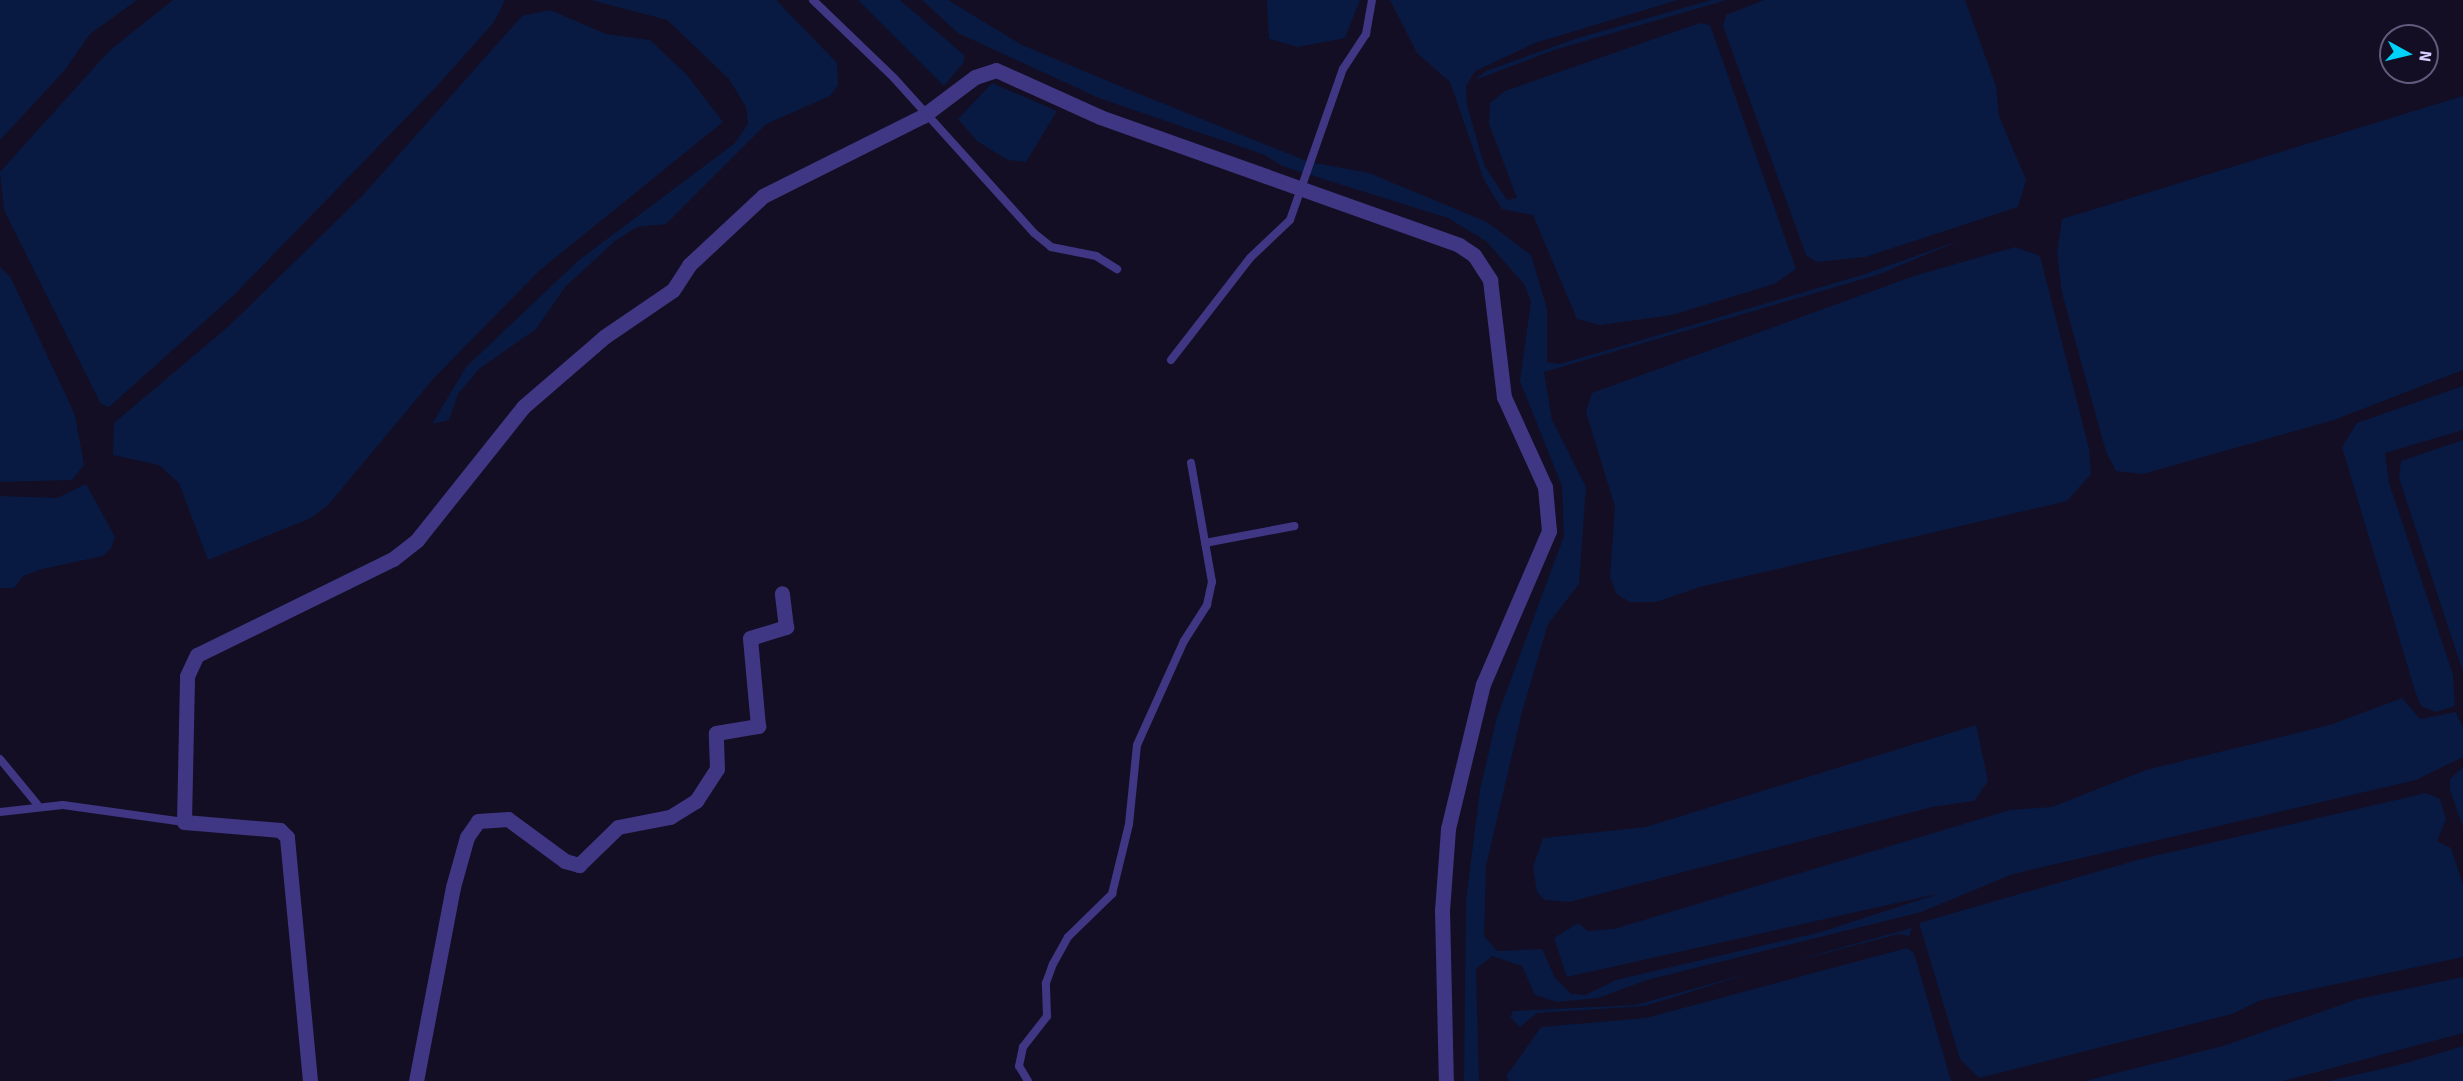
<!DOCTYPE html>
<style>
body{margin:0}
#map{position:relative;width:2463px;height:1081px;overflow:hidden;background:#130e24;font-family:Signika,sans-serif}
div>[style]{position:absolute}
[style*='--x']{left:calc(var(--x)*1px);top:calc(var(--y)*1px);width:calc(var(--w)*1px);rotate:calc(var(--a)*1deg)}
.water>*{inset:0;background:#081a42}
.service>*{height:8px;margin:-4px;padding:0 4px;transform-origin:4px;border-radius:4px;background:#3f3784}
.minor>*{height:15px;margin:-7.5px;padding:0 7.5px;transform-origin:7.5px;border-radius:7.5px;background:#3f3784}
span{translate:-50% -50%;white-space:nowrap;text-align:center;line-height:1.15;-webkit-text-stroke:4.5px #130e24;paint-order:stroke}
.north{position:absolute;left:2379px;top:24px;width:60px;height:60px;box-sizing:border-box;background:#130e24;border:2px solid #625c7c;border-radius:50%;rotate:98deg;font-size:16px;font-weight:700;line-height:24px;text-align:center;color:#d8d0ff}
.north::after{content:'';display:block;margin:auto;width:21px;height:27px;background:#00d3fb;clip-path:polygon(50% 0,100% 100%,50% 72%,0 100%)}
</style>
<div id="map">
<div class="water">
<i style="clip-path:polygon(0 0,137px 0,90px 34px,64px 71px,0 140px)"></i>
<i style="clip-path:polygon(173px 0,505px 0,494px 22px,437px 86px,339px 187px,233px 296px,109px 407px,101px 404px,4px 210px,0 172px,110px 50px)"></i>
<i style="clip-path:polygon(591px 0,776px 0,837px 63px,838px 85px,830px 96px,766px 124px,666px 224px,637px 227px,615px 241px,565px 287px,536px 329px,479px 369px,458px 394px,449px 420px,432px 424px,466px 367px,579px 260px,735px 143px,748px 124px,746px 107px,729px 79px,667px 20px)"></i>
<i style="clip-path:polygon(858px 0,900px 0,964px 55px,964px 62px,944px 86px)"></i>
<i style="clip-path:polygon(922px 0,948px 0,1020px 44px,1122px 87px,1309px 162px,1369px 173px,1487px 222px,1531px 255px,1547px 309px,1547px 362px,1560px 364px,1862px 275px,1964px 239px,1877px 275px,1544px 372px,1552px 420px,1586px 487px,1579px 584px,1548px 624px,1522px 712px,1486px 866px,1484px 936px,1497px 951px,1542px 949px,1555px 978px,1571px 994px,1585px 995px,1616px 980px,1821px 932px,1941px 893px,1567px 977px,1554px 938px,1578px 923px,1588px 931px,1614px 929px,2010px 810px,2052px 807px,2146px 770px,2330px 725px,2402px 698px,2420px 719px,2456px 712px,2463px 728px,2463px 757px,2416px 780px,2013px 874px,1921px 912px,1647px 980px,1598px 998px,1557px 1002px,1535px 995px,1522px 966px,1492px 956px,1476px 969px,1479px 1081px,1464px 1081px,1466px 901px,1480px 790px,1497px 717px,1564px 536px,1562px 486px,1520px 381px,1531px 301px,1524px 284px,1486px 241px,1448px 218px,1282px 166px,1265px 155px,1099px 98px,958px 33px)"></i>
<i style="clip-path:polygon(1267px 0,1360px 0,1345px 38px,1298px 47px,1269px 39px)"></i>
<i style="clip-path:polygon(1390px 0,1678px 0,1535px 43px,1475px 71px,1466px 86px,1467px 105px,1484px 165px,1507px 200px,1517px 198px,1489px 124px,1490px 103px,1505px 91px,1700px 23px,1710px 25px,1796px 269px,1774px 284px,1672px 315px,1600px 325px,1577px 319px,1533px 215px,1502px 209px,1484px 180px,1450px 82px,1417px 53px)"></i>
<i style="clip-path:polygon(1711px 0,1727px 0,1554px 50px,1475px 80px,1486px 71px,1578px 38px)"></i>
<i style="clip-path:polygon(1764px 0,1965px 0,1996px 86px,1999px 116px,2026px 180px,2018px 207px,1865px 257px,1816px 262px,1806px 255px,1723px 26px,1726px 15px)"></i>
<i style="clip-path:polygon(550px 10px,606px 34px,650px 40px,686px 74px,723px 122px,540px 270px,434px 378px,329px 504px,311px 518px,208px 560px,179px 483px,159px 465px,113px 455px,114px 423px,229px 326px,363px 195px,522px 16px)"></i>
<i style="clip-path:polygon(992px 83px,1057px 111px,1026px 162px,1008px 160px,977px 141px,958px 119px)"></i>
<i style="clip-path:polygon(2463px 96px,2463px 370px,2334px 420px,2143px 474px,2116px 471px,2106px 452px,2062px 293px,2057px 254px,2062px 219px)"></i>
<i style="clip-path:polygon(2015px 247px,2040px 256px,2089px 449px,2091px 474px,2067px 501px,1700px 587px,1656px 602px,1629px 602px,1616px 593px,1610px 577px,1615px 507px,1586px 412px,1592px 393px,1914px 276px)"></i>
<i style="clip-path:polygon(0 267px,11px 278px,75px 415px,84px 465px,72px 480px,0 482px)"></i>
<i style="clip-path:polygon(2463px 386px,2463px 430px,2385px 453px,2389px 483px,2453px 675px,2455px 706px,2436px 712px,2421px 706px,2415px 691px,2342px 447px,2357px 423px)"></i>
<i style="clip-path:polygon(2463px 440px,2463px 672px,2399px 478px,2401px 461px)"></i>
<i style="clip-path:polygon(86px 484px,115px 537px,111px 548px,103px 556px,42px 569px,23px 576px,14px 588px,0 588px,0 496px,57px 498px)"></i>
<i style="clip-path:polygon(1976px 725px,1988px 781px,1974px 801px,1932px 807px,1569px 902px,1545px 900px,1537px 892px,1533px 867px,1543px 838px,1646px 827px)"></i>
<i style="clip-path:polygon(2463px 767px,2463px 827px,2450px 790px,2450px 779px)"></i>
<i style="clip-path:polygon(2426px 793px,2440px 799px,2446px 819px,2437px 841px,2451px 848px,2463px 885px,2463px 957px,2261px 1000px,2232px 1014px,1979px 1078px,1960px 1059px,1919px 923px,2141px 859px)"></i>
<i style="clip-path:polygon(1912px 928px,1909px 936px,1899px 934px,1764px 969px,1645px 1006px,1537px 1013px,1520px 1027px,1510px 1017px,1513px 1011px,1635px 1005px)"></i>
<i style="clip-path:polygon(1907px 948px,1914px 953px,1951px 1081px,1508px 1081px,1507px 1075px,1541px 1027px,1646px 1018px)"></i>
<i style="clip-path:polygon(2463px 977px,2463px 1033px,2283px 1081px,2085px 1081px,2223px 1046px,2358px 999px)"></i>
<i style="clip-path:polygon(2463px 1046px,2463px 1081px,2329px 1081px,2403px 1064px)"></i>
</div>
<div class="service">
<i style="--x:813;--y:0;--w:112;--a:43.9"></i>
<i style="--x:894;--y:78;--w:209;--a:47.9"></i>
<i style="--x:1034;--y:233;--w:22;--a:39"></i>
<i style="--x:1051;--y:247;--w:46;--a:11.3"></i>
<i style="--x:1096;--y:256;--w:25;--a:32"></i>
<i style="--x:1171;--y:360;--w:129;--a:-52.2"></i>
<i style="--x:1250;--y:258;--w:55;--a:-43.5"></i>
<i style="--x:1290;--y:220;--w:160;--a:-70.7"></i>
<i style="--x:1343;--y:69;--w:42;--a:-56.7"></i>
<i style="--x:1366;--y:34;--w:35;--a:-80"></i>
<i style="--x:1205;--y:543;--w:91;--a:-10.8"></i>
<i style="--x:0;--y:759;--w:58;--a:50.6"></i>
<i style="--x:0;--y:812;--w:63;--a:-6.3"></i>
<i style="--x:63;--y:805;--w:122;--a:8"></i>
<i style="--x:1028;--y:1081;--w:17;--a:-121"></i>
<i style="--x:1019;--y:1066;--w:19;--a:-78"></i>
<i style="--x:1023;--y:1047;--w:39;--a:-52"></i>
<i style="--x:1047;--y:1016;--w:33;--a:-92"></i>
<i style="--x:1046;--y:983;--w:20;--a:-70"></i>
<i style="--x:1053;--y:964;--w:31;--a:-61"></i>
<i style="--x:1068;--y:937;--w:62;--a:-44.3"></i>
<i style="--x:1112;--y:894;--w:72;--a:-76.3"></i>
<i style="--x:1129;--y:824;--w:79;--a:-84.2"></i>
<i style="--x:1137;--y:745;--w:114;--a:-65.7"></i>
<i style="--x:1184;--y:641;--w:43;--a:-57.4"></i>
<i style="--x:1207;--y:605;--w:24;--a:-78"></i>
<i style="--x:1212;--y:582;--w:121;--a:-100"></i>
</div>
<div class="minor">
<i style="--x:310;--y:1081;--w:245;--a:-95.4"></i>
<i style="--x:287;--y:837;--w:10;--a:-135"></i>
<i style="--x:280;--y:830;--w:96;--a:-175.2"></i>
<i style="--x:184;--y:822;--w:146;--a:-88.8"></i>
<i style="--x:187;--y:676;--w:23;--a:-65"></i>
<i style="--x:197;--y:655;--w:218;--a:-26.1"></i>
<i style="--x:393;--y:559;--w:31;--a:-38"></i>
<i style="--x:417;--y:540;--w:170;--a:-51.4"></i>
<i style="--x:523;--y:407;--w:107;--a:-40.8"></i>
<i style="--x:604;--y:337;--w:83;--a:-34.3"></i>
<i style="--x:673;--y:290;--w:30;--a:-57"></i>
<i style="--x:689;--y:265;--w:101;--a:-43"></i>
<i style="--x:763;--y:196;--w:179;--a:-26.6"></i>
<i style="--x:923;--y:116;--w:65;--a:-36.9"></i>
<i style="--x:975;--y:77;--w:22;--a:-18"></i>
<i style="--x:996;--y:70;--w:114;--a:24.3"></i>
<i style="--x:1100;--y:117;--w:381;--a:19.6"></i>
<i style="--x:1459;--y:245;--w:18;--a:34"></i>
<i style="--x:1474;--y:255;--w:30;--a:57"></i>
<i style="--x:1490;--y:280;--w:118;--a:83.2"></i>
<i style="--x:1504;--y:397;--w:99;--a:65.5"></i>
<i style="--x:1545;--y:487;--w:44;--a:84.8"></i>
<i style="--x:1549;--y:531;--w:167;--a:113.3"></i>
<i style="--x:1483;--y:684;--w:149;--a:103.6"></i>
<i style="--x:1448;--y:829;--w:81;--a:94.2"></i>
<i style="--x:1442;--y:910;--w:171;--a:88.7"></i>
<i style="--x:416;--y:1081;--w:197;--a:-79.2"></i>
<i style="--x:453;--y:887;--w:52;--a:-74.4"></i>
<i style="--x:467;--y:837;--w:19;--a:-55"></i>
<i style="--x:478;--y:821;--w:30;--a:-4"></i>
<i style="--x:508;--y:819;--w:71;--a:36.4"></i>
<i style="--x:565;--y:861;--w:15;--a:16"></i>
<i style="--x:579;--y:865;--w:54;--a:-44.3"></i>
<i style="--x:618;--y:827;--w:53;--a:-10.9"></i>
<i style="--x:670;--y:817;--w:31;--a:-32"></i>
<i style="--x:696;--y:801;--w:38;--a:-57"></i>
<i style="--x:717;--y:769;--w:36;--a:-92"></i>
<i style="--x:716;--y:733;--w:43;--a:-9.5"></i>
<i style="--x:758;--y:726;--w:88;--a:-95.2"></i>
<i style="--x:750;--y:638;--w:38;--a:-17"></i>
<i style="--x:786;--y:627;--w:34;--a:-97"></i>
</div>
<div class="north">N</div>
</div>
